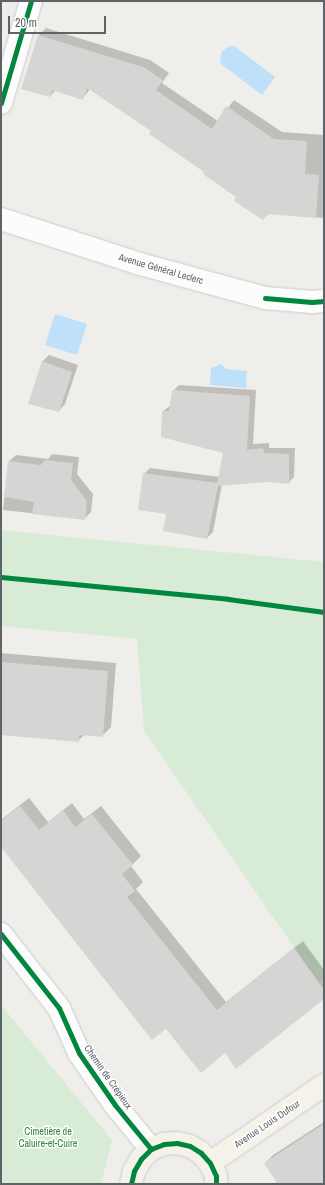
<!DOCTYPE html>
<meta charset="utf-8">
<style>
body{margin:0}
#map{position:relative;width:325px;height:1185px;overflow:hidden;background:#efeeea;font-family:"Archivo Narrow",sans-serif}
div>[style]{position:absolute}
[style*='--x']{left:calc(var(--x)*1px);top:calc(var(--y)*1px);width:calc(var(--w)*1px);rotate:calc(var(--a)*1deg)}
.green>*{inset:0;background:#d8ebd6}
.water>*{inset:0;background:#bfe0f9}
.shadow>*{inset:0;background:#0003}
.building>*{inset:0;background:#d6d5d3}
.roads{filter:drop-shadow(0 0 1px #cbcccc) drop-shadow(0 0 1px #cbcccc)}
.minor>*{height:22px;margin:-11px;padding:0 11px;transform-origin:11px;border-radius:11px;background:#fdfcfc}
.tertiary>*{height:22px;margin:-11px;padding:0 11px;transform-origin:11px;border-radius:11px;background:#fdfcfc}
.secondary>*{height:22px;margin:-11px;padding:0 11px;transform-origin:11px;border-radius:11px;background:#fdfcfc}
.primary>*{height:22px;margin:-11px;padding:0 11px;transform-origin:11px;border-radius:11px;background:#f4f2e9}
.cycleway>*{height:5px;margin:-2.5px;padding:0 2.5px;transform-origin:2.5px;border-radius:2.5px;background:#00873e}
span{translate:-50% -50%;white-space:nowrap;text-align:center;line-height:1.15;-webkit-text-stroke:3px #fff;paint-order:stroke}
.street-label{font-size:10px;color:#5f6368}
.park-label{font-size:10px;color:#348238}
.frame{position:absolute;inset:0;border:2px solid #5f6368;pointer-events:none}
.scale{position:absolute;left:8px;top:16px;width:98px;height:18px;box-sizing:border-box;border:2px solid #5f6368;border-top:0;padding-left:5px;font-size:12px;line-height:14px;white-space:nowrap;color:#5f6368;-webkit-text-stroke:3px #fff;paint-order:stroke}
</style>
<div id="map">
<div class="green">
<i style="clip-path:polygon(1px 530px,324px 562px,324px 978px,318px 982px,144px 731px,137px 639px,1px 626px)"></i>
<i style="clip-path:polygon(1px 1005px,112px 1140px,101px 1184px,1px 1184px)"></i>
</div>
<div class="water">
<i style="clip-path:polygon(230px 46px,234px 46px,275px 77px,262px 95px,220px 63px,222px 51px)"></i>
<i style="clip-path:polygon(55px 314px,87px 324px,77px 355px,45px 345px)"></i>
<i style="clip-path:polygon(221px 364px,226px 369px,247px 371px,246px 388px,210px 385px,211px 368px)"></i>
</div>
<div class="shadow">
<i style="clip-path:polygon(46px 28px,150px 60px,169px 73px,162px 83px,218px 121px,234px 100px,282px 132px,324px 135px,324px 218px,269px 213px,263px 219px,206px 171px,152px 131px,90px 89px,83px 98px,56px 90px,50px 96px,23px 88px,39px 35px)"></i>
<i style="clip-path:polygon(49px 355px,78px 365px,65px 404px,59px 411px,42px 362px)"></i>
<i style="clip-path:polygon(179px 385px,256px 390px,253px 444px,269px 443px,269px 448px,295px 448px,294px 477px,288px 483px,266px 481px,222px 484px,213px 532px,207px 538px,168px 513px,144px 474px,150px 468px,220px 477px,224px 452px,163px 411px,171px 405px,173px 391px)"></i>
<i style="clip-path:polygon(52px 454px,79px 457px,77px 474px,93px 494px,91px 512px,84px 519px,3px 510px,9px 461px,16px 455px,48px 459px)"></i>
<i style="clip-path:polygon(1px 653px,116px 663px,111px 727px,102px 736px,85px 734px,79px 740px,1px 734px)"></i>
<i style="clip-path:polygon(29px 798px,48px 822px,72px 803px,84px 819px,101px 806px,141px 856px,131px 866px,143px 882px,136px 889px,226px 1002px,303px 941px,324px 970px,324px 998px,225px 1052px,166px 1027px,1px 846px,1px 820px)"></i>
<i style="clip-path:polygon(324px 1122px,324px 1184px,275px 1184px,277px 1182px,265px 1163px,273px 1155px)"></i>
</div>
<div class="building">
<i style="clip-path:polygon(38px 35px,143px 67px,163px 80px,156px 90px,212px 129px,226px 106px,274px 139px,307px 141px,305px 174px,319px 175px,316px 218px,267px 214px,263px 220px,234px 201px,236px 197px,203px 174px,204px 172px,149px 134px,151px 131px,87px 88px,83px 100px,52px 90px,50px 97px,21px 89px)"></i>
<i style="clip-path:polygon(42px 361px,72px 372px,59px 412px,28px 404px)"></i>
<i style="clip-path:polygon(172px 390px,250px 396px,247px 450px,263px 448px,264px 453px,289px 454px,289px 484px,266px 482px,218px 486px,207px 539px,163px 531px,166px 514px,138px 510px,143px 473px,217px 483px,223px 453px,161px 437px,162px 411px,169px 411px)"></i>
<i style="clip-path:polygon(45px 460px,73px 463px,71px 480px,87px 501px,85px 520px,32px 514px,34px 502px,4px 497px,8px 461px,41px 465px)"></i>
<i style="clip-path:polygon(1px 662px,108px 671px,103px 737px,79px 735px,79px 742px,1px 735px)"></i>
<i style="clip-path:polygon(20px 806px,39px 830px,63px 810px,75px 827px,92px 814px,133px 865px,122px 874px,135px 891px,127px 897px,217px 1010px,294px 948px,324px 990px,324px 999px,236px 1069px,225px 1053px,201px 1073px,166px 1029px,152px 1040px,1px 847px,1px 821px)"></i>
<i style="clip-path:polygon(324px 1124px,324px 1184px,278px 1184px,264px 1163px)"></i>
</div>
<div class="roads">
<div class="minor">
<i style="--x:1;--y:103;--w:106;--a:-73.6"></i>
</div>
<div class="tertiary">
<i style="--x:1;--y:934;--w:94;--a:51.9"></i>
<i style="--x:59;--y:1008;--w:49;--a:66"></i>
<i style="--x:79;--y:1053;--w:63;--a:55.3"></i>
<i style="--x:115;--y:1105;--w:57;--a:50.7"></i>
</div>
<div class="secondary">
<i style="--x:1;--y:219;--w:146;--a:17.9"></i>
<i style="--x:140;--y:264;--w:130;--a:15.2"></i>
<i style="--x:265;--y:298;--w:47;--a:4.9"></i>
<i style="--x:312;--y:302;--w:12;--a:-5"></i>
</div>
<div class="primary">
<i style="--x:210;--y:1163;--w:138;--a:-34.4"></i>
<i style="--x:131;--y:1184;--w:13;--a:-77"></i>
<i style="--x:134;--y:1171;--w:14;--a:-60"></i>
<i style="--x:141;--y:1159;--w:14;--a:-45"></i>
<i style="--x:151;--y:1149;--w:14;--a:-21"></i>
<i style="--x:164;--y:1144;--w:13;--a:-4"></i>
<i style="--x:177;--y:1143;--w:13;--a:13"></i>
<i style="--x:190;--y:1146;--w:13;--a:32"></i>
<i style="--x:201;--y:1153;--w:13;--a:48"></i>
<i style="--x:210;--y:1163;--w:14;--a:65"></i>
<i style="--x:216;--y:1176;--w:8;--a:90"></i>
</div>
</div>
<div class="cycleway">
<i style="--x:1;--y:103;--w:106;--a:-73.6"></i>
<i style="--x:265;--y:298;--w:47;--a:4.9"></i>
<i style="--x:312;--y:302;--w:12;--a:-5"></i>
<i style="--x:1;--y:577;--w:228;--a:5.5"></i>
<i style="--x:228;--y:599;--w:97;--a:7.7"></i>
<i style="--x:1;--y:934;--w:94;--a:51.9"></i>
<i style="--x:59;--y:1008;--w:49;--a:66"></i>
<i style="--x:79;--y:1053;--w:63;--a:55.3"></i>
<i style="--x:115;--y:1105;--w:57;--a:50.7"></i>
<i style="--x:131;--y:1184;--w:13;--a:-77"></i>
<i style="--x:134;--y:1171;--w:14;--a:-60"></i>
<i style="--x:141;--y:1159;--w:14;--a:-45"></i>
<i style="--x:151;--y:1149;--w:14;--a:-21"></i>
<i style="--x:164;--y:1144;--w:13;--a:-4"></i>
<i style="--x:177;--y:1143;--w:13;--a:13"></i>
<i style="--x:190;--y:1146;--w:13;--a:32"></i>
<i style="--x:201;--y:1153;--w:13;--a:48"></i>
<i style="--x:210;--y:1163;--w:14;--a:65"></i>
<i style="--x:216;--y:1176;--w:8;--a:90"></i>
</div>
<div class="street-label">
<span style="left:161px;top:269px;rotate:16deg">Avenue Général Leclerc</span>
<span style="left:108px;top:1077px;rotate:55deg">Chemin de Crépieux</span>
<span style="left:267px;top:1124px;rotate:-34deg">Avenue Louis Dufour</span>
</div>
<div class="park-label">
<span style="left:48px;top:1137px">Cimetière de<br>Caluire-et-Cuire</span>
</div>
<div class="frame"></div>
<div class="scale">20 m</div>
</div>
